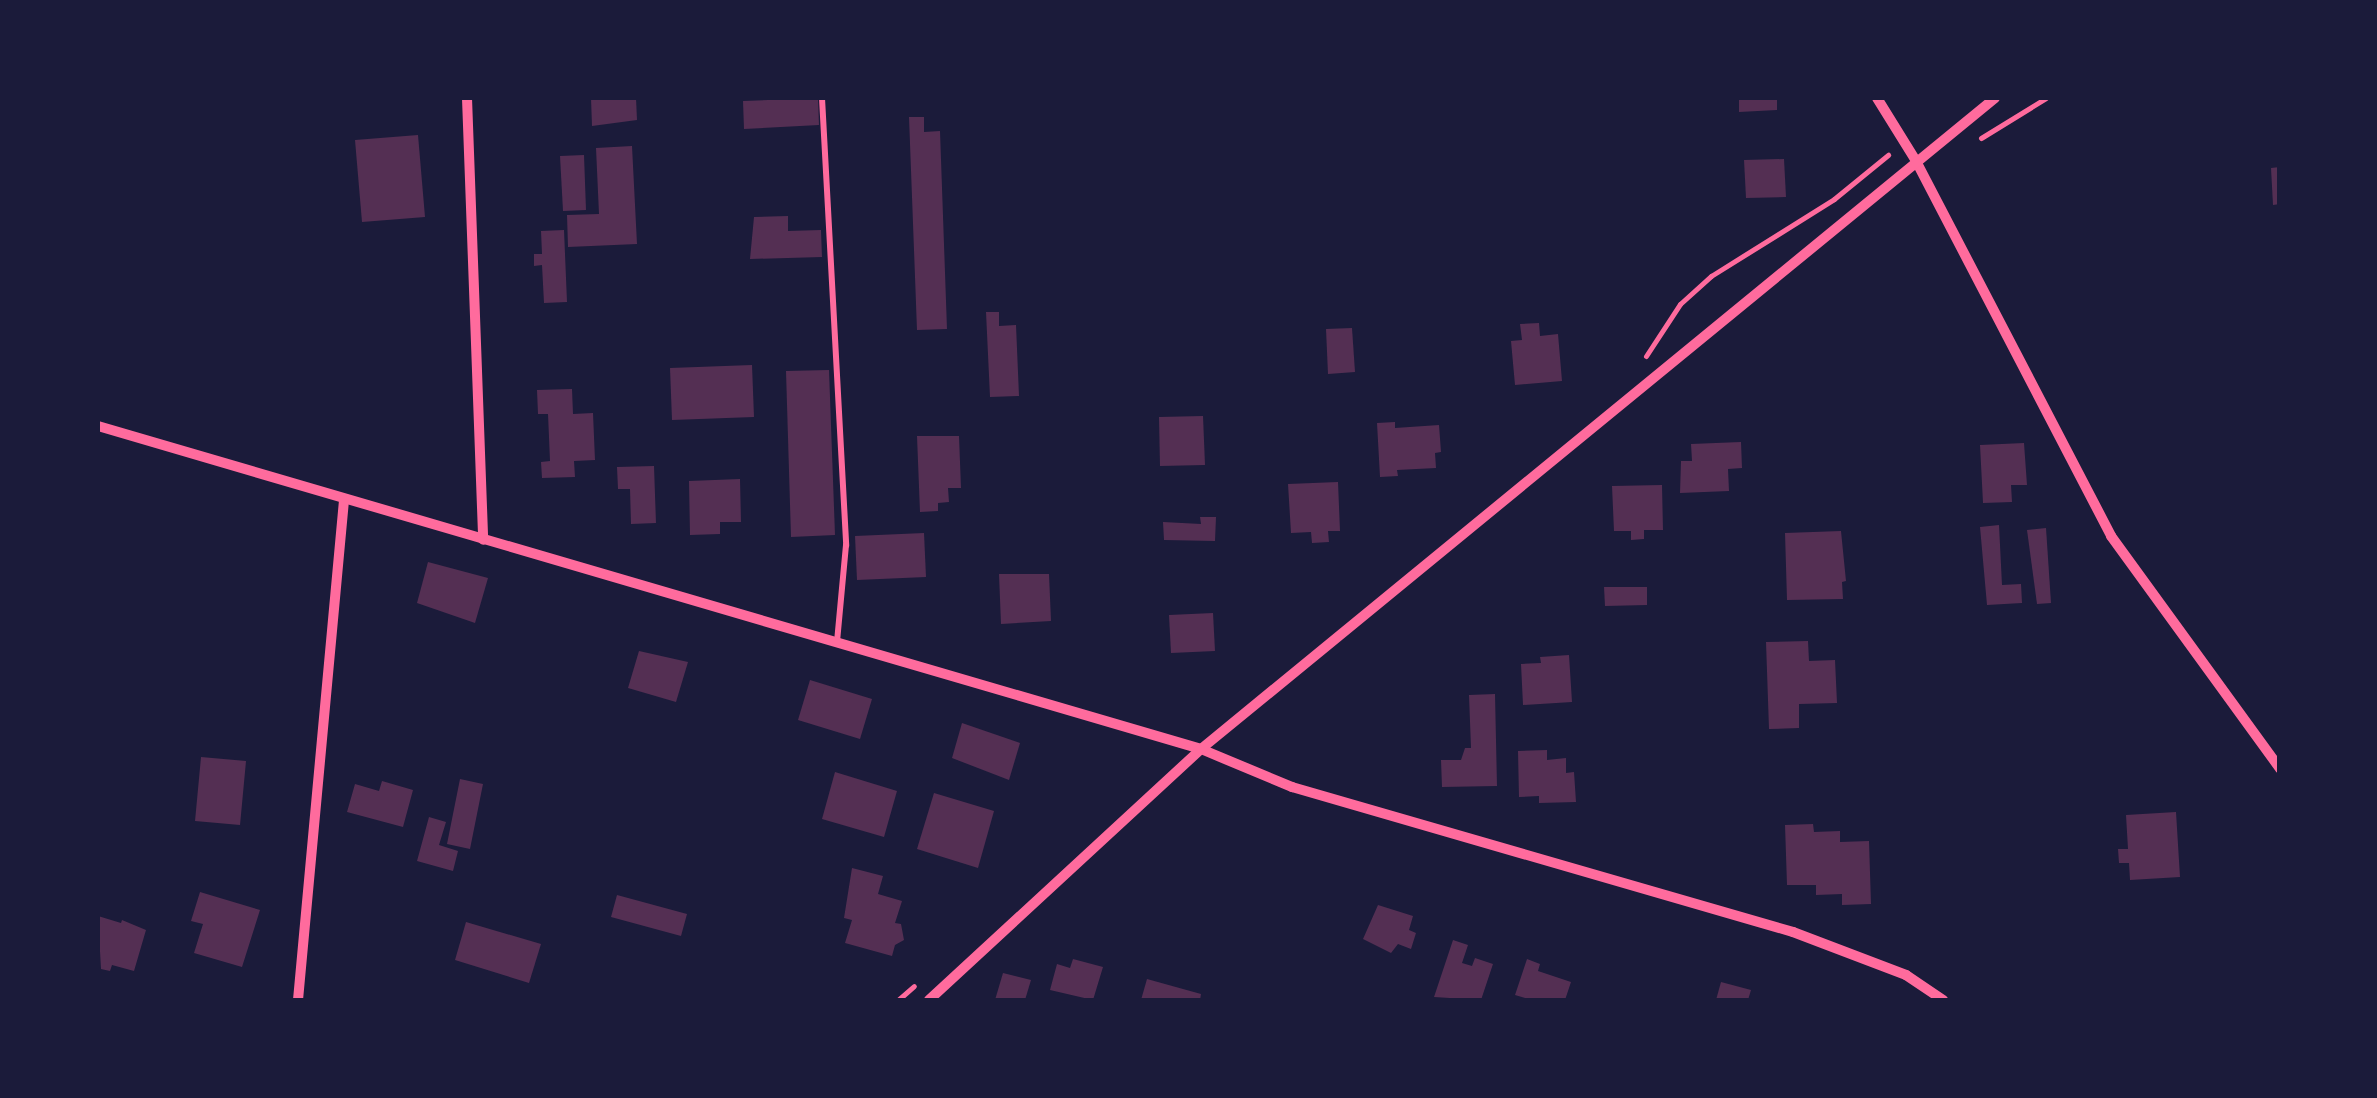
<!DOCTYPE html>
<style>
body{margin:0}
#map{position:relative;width:2377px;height:1098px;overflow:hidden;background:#1b1b3a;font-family:Montserrat,sans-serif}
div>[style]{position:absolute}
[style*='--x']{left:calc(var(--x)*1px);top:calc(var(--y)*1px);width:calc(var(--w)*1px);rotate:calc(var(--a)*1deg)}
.building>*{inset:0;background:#542f53}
.path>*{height:5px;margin:-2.5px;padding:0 2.5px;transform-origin:2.5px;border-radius:2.5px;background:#ff6b9d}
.service>*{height:6px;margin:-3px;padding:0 3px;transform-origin:3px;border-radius:3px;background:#ff6b9d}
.minor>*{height:10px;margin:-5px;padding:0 5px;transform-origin:5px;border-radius:5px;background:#ff6b9d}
span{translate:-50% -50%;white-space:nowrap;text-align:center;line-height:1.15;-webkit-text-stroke:9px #1b1b3a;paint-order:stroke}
.frame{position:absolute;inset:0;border:100px solid #1b1b3a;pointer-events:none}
</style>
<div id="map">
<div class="building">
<i style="clip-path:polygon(591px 98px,636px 98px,637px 120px,592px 126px)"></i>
<i style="clip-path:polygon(818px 98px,819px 125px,744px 129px,743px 101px)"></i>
<i style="clip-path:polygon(1739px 98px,1777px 98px,1777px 110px,1739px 112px)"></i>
<i style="clip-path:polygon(909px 117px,924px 117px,924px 132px,940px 131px,947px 329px,917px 330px)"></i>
<i style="clip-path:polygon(418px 135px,425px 217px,362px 222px,355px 140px)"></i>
<i style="clip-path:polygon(632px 146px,637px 244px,568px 247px,567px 215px,599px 214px,596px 148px)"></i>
<i style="clip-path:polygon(584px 155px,586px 210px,563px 211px,560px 156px)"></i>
<i style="clip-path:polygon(1784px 159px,1786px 197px,1746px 198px,1744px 160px)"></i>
<i style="clip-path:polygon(2280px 167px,2280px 204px,2273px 205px,2271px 168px)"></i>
<i style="clip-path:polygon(788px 216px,788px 231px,821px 230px,822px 257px,750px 259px,754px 217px)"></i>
<i style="clip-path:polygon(564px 230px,567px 302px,544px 303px,542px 265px,534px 266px,534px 254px,542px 254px,541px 231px)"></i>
<i style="clip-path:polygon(986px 312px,999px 312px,999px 326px,1016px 325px,1019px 396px,990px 397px)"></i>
<i style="clip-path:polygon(1539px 323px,1540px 336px,1558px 334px,1562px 381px,1515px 385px,1511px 341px,1522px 340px,1520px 324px)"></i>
<i style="clip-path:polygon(1352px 328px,1355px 372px,1328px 374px,1326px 329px)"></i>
<i style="clip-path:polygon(752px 365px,754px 417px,672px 420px,670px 368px)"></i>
<i style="clip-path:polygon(829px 370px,835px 535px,791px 537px,786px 371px)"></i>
<i style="clip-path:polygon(572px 389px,573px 414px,593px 413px,595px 460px,574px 461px,575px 477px,542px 478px,541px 462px,550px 461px,548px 414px,538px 414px,537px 390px)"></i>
<i style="clip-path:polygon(1203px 416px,1205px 465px,1160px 466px,1159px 417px)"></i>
<i style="clip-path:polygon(1395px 422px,1395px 428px,1439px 425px,1441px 452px,1435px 453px,1436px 468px,1397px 470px,1398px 476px,1380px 477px,1377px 423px)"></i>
<i style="clip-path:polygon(917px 436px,959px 436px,961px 488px,948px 488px,949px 502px,938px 503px,938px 511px,920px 512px)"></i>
<i style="clip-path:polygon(1741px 442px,1742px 468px,1728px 469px,1729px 491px,1680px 493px,1681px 461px,1692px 461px,1691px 444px)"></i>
<i style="clip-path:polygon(2024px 443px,2027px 485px,2011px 485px,2012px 502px,1983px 503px,1980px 445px)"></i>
<i style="clip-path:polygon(654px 466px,656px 523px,631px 524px,630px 489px,618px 489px,617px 467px)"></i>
<i style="clip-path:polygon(740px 479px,741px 522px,720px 522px,720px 534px,690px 535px,689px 481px)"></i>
<i style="clip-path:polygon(1338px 482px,1340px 531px,1328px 531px,1329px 542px,1312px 543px,1311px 532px,1291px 533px,1288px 484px)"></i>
<i style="clip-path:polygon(1662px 485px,1663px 530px,1644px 530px,1644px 539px,1631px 540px,1631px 531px,1614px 531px,1612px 486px)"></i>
<i style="clip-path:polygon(1200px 517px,1216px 517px,1215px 541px,1164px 540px,1163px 522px,1201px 524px)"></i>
<i style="clip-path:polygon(1999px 525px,2002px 585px,2021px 584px,2022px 603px,1987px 605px,1980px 527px)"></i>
<i style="clip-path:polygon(2046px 528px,2051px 603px,2037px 604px,2027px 530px)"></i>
<i style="clip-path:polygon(1841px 531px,1846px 581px,1842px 582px,1843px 599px,1787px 600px,1785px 533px)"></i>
<i style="clip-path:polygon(924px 533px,926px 577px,857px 580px,855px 536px)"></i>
<i style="clip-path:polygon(428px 562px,488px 578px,475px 623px,417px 603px)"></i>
<i style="clip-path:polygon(999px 574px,1049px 574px,1051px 621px,1001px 624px)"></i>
<i style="clip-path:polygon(1604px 587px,1647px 587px,1647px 605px,1605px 606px)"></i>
<i style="clip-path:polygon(1213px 613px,1215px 651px,1171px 653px,1169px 615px)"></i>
<i style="clip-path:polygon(1808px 641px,1809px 661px,1835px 660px,1837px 703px,1799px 704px,1799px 728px,1769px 729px,1766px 642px)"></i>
<i style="clip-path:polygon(639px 651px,688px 662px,676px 702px,628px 688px)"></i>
<i style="clip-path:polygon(1569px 655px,1572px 702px,1523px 705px,1521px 664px,1541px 663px,1540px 657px)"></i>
<i style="clip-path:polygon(810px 680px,872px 699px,860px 739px,798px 720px)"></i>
<i style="clip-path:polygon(1495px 694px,1497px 786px,1442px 787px,1441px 760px,1461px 760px,1465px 748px,1471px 748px,1469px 695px)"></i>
<i style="clip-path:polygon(962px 723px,1020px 743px,1009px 780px,952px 758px)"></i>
<i style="clip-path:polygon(1547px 750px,1547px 760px,1566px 758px,1566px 773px,1574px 772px,1576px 802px,1539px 803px,1539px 796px,1519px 797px,1518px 751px)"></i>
<i style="clip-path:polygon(201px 757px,246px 761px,240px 825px,195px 821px)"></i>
<i style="clip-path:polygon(835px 772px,897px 791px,884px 837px,822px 819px)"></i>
<i style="clip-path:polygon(460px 779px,483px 784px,470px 849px,447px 844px)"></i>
<i style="clip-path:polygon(382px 781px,413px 790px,403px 827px,347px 812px,355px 784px,379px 791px)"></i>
<i style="clip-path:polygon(934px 793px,994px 811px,978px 868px,917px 849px)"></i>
<i style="clip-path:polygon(2176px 812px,2180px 877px,2130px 880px,2129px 863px,2119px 863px,2118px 849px,2128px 849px,2126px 815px)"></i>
<i style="clip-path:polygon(429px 817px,446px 822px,439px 845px,458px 851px,453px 871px,417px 861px)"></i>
<i style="clip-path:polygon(1813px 824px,1814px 832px,1840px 831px,1840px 842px,1869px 841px,1871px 904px,1842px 905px,1842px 894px,1816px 895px,1816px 885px,1787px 885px,1785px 825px)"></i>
<i style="clip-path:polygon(852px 868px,883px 876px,878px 894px,902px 901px,895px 923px,901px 924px,904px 940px,895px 945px,892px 956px,845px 943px,852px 920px,844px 918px)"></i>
<i style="clip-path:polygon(200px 892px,260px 910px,242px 967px,194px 953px,203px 924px,191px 921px)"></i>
<i style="clip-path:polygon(617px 895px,687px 914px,681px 936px,611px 917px)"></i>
<i style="clip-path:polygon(1378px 905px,1413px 916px,1409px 930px,1416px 933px,1411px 949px,1398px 944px,1391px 953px,1363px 939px)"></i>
<i style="clip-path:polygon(98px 916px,121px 923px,122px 920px,146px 930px,134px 971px,112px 965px,110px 971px,101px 969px)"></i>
<i style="clip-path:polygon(466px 922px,541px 944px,529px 983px,455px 960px)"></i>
<i style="clip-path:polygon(1453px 940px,1468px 945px,1462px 963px,1472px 966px,1475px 958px,1493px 964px,1481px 1000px,1434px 997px)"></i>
<i style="clip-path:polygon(1073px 959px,1103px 967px,1093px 1000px,1050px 990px,1057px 964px,1070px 968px)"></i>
<i style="clip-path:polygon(1527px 959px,1540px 964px,1538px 971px,1571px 982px,1565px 1000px,1532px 1000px,1515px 995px)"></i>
<i style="clip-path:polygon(1003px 973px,1031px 980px,1025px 1000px,995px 1000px)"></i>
<i style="clip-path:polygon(1147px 979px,1201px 994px,1200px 1000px,1141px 1000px)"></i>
<i style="clip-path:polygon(1721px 982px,1751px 990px,1748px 1000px,1716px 1000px)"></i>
</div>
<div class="path">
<i style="--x:1981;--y:138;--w:76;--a:-31.6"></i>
<i style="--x:1646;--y:356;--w:62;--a:-56.8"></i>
<i style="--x:1680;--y:304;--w:42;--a:-42.1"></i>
<i style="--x:1711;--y:276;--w:145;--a:-32"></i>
<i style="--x:1834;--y:199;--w:70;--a:-39.2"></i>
<i style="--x:898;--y:1000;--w:21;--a:-41"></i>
</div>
<div class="service">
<i style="--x:822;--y:98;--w:448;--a:86.9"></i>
<i style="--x:846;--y:545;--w:97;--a:95.3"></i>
</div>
<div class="minor">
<i style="--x:467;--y:98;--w:442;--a:87.9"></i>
<i style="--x:1877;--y:98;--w:74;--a:58.2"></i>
<i style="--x:1916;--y:161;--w:423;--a:62.5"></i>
<i style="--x:2111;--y:536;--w:288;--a:54"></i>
<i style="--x:98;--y:426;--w:1149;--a:16.32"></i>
<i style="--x:1201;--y:749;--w:99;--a:22.7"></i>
<i style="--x:1292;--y:787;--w:522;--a:16.14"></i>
<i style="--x:1793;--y:932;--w:121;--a:20.8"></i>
<i style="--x:1906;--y:975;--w:45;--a:34"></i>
<i style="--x:298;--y:1000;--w:502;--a:-84.74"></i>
<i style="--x:929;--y:1000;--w:370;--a:-42.7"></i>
<i style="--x:1201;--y:749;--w:1027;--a:-39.35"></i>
</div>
<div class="frame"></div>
</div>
